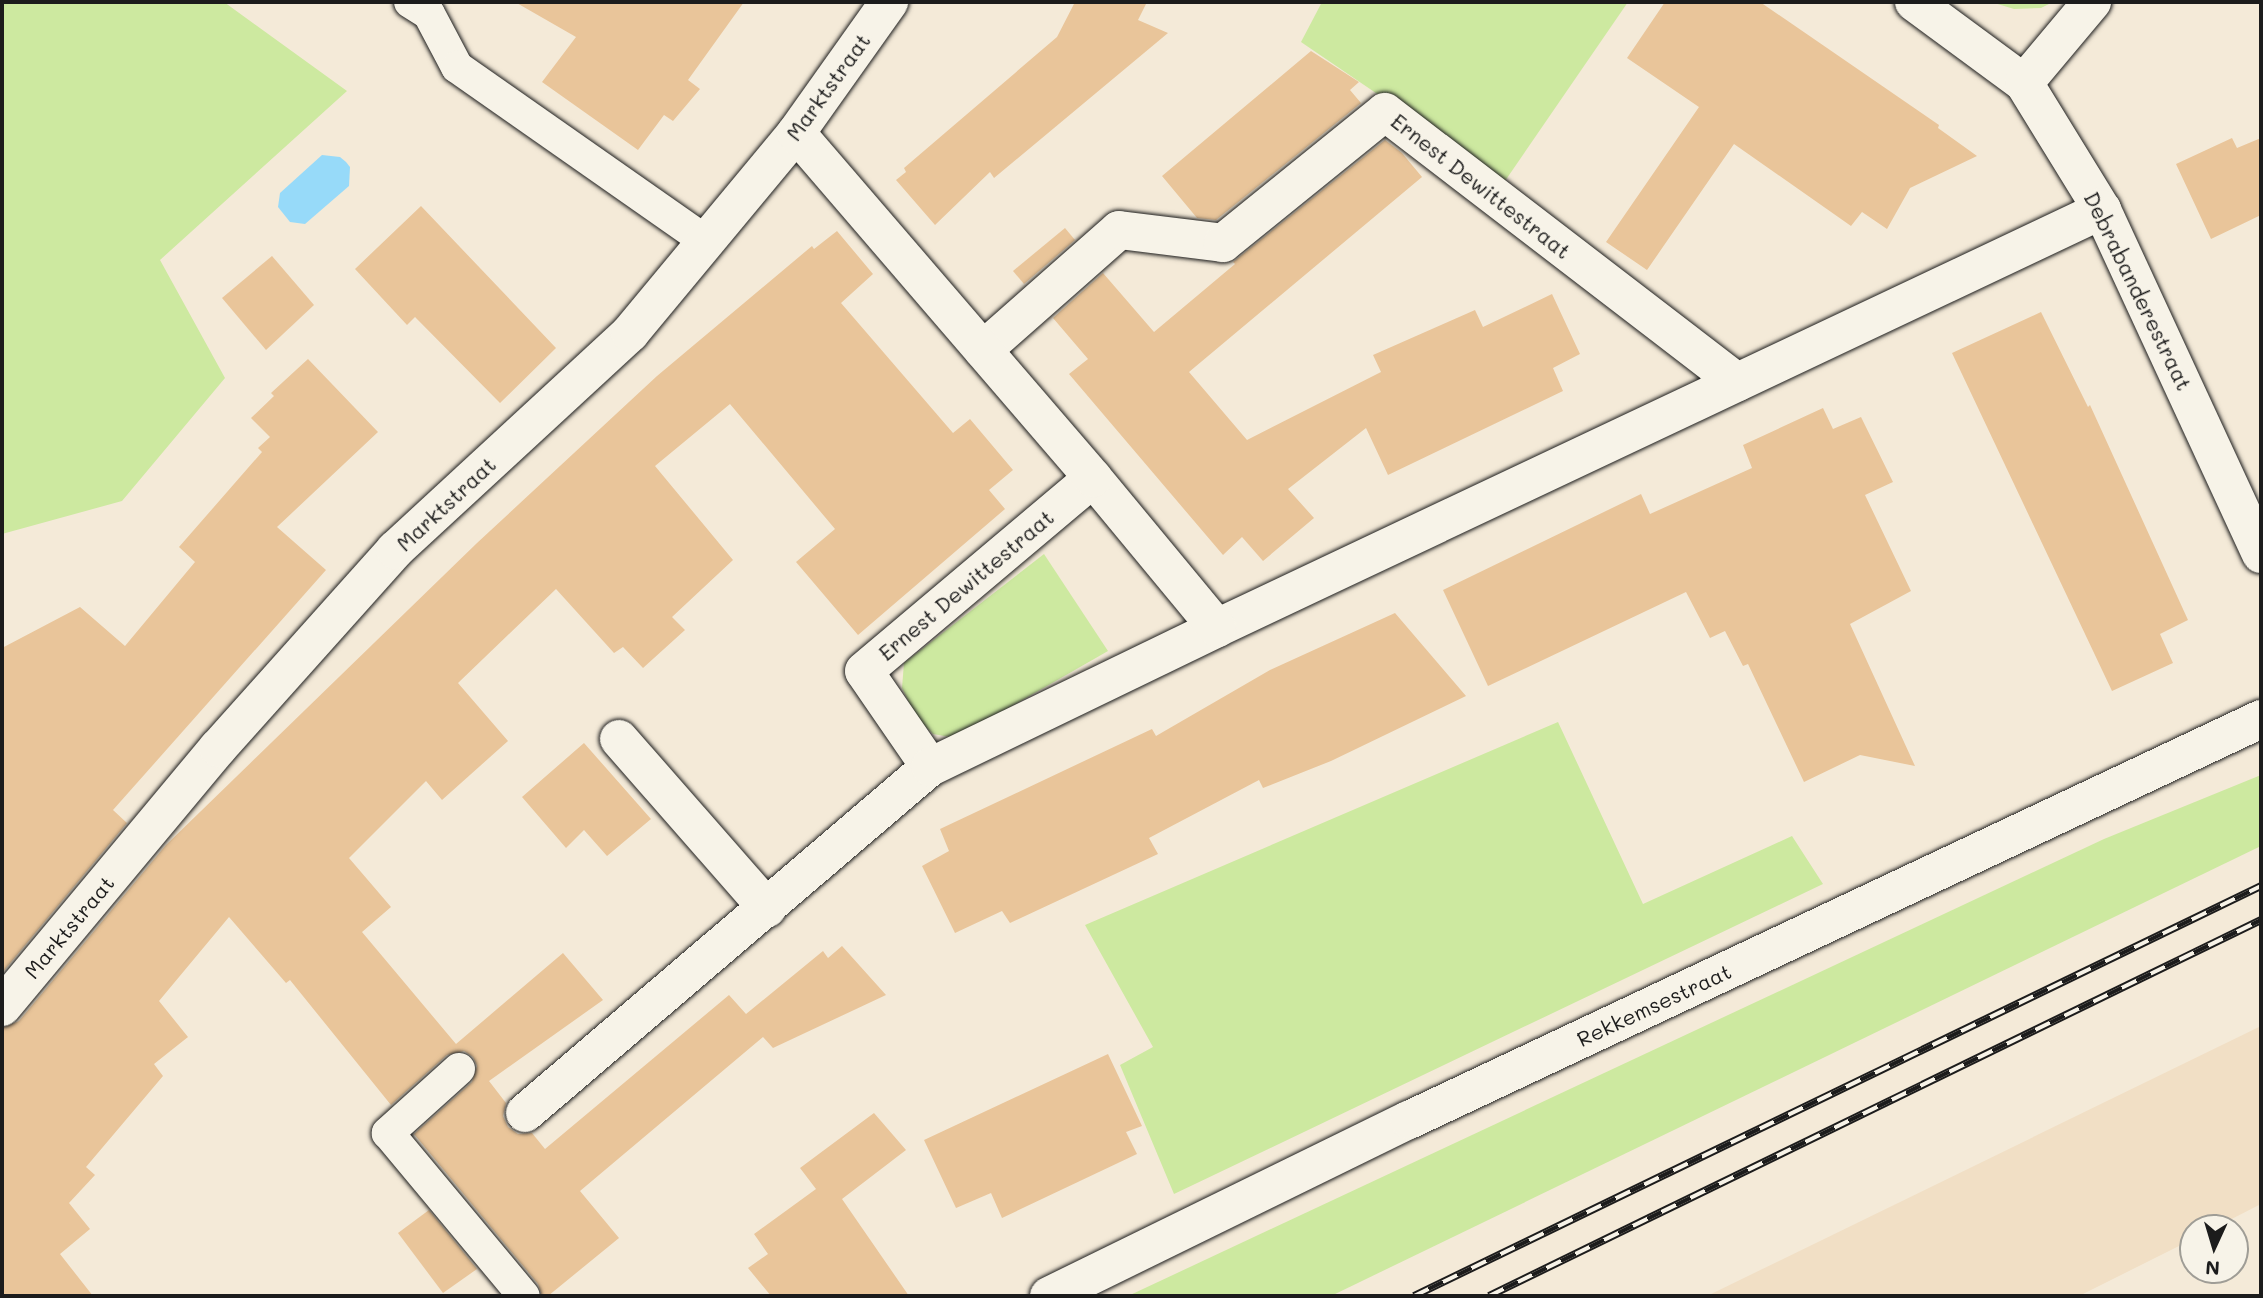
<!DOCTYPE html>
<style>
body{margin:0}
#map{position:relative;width:2263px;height:1298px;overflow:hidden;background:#f4ead8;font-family:Mali,sans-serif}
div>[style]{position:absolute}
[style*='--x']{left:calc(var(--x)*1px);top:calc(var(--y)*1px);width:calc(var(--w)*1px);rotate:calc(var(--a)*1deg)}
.built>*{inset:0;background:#f1dfc5}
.green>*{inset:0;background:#cde9a0}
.water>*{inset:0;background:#97daf9}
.building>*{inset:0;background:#e9c59a}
.roads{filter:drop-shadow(0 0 2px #1c1c1c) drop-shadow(0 0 2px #1c1c1c)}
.service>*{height:32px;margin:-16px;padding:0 16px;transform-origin:16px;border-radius:16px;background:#f7f3e8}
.minor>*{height:38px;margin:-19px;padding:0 19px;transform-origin:19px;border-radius:19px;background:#f7f3e8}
.tertiary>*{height:38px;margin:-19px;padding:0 19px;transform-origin:19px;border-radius:19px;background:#f7f3e8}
.rail>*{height:8px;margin-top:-4px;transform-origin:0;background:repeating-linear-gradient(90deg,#f7f3e8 0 16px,#1c1c1c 0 32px);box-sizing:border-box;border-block:2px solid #1c1c1c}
span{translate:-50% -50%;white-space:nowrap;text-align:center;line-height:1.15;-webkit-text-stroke:6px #f7f3e8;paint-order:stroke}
.street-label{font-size:21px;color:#1c1c1c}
.frame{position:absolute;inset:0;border:4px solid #1c1c1c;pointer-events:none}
.north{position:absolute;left:2179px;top:1214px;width:70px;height:70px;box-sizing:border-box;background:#f7f3e8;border:2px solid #9f9d96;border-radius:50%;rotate:184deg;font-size:19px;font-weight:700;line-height:28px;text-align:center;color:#1c1c1c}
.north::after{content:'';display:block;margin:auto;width:24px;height:32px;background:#1c1c1c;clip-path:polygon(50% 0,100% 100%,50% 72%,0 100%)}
</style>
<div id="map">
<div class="built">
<i style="clip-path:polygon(2261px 1026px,2261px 1204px,2214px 1228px,2193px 1228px,2193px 1239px,2079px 1296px,1707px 1296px)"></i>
</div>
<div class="green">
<i style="clip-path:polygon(2px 2px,224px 2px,347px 91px,160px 260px,225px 378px,122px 501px,2px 534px)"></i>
<i style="clip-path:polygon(1322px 2px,1628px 2px,1505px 181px,1301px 42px)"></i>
<i style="clip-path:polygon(1991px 2px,2053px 2px,2041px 8px,2014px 9px)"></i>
<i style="clip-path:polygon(1044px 554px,1108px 651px,956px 738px,933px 734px,916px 717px,902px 688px,904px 663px)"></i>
<i style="clip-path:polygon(1558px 722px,1643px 904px,1792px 836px,1823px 884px,1174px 1194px,1120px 1065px,1153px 1047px,1085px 925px)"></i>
<i style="clip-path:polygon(2261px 775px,2261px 846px,1331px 1296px,1128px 1296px,2104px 839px)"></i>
</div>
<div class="water">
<i style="clip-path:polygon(322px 155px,340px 157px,346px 162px,350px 167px,349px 186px,305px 224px,290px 222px,278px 207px,280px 193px)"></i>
</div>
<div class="building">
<i style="clip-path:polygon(515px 2px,744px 2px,688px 80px,700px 89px,673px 121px,664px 115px,638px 150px,542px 82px,576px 37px)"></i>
<i style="clip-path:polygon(1075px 2px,1147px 2px,1138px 20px,1168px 33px,994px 178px,990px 172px,935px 225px,896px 180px,906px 172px,904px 168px,1057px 37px)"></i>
<i style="clip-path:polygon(1665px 2px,1760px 2px,1939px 125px,1938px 128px,1977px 156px,1910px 188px,1887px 229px,1862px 212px,1851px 226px,1734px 144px,1647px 270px,1606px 242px,1699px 107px,1627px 58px)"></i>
<i style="clip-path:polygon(1311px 51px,1359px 82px,1350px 90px,1361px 103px,1216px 220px,1197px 218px,1162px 176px)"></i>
<i style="clip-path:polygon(2232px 138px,2237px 148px,2261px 138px,2261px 215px,2211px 239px,2176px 164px)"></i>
<i style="clip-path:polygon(1385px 140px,1402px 153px,1422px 177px,1189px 372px,1247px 440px,1381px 372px,1373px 355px,1475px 310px,1483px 327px,1552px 294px,1580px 354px,1553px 368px,1563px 391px,1388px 475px,1366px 428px,1288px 489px,1314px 518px,1263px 561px,1242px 537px,1223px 555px,1069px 374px,1088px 359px,1053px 318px,1103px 273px,1154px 332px,1235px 264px,1233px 262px)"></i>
<i style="clip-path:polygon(421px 206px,556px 348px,500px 403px,415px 317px,407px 325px,355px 269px)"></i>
<i style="clip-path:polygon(1065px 228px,1075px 240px,1024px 284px,1013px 271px)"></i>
<i style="clip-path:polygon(837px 231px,873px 274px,841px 303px,953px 433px,970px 419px,1013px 470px,989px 490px,1005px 509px,858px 635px,796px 562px,835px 529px,730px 404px,655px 466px,733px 560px,672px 617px,685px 630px,643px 668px,623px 647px,614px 653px,556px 589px,458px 683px,508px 741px,442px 800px,426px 781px,349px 858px,391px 907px,362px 932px,456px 1044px,563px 953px,603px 1000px,489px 1081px,506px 1103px,503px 1116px,508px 1127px,518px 1134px,532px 1133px,545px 1149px,729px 995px,746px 1014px,823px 951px,828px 958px,842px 946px,886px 995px,773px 1048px,763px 1037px,580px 1191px,619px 1238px,548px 1296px,542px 1296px,538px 1284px,414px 1134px,472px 1082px,477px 1066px,473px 1057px,464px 1051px,447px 1055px,391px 1105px,290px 980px,286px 983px,229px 917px,159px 1001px,188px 1037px,154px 1064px,163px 1076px,86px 1167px,95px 1175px,69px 1203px,90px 1229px,60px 1254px,93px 1296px,2px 1296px,2px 1028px,19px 1021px,166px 845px,477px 543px,657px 376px,812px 246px,814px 249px)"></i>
<i style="clip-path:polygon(272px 256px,314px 305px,266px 350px,222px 298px)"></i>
<i style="clip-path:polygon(2041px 312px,2088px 407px,2090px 405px,2188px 620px,2160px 634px,2173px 663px,2112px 691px,1952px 353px)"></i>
<i style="clip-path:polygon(308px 359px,378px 432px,277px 527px,326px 570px,113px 810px,127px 823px,2px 973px,2px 648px,80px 607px,125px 646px,195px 562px,179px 547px,262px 452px,258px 448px,270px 437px,251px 418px,274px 396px,271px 393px)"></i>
<i style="clip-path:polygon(1823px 408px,1833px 429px,1861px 417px,1893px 482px,1865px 495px,1911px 591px,1850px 624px,1915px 766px,1860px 755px,1804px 782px,1748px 664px,1743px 666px,1725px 631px,1710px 638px,1686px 592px,1488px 686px,1443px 590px,1641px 494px,1650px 514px,1752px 468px,1743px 445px)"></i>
<i style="clip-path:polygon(1395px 613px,1466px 696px,1331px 761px,1263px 788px,1259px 780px,1149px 838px,1158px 854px,1010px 923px,1002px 911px,955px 933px,922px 866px,949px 851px,940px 829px,1152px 729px,1156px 736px,1270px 670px)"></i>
<i style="clip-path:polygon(584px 743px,651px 819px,607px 856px,584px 830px,566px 848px,522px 797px)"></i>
<i style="clip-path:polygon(1108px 1054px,1142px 1126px,1126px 1132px,1137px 1154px,1002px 1218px,991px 1193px,956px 1208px,924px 1140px)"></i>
<i style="clip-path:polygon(874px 1113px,906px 1150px,842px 1199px,909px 1296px,771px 1296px,748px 1268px,768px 1254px,754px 1234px,816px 1189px,800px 1168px)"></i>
<i style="clip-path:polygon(429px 1210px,477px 1269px,443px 1293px,398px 1233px)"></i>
</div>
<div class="roads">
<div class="service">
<i style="--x:410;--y:2;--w:22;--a:32"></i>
<i style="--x:429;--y:14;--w:60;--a:62.2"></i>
<i style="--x:457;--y:67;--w:305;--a:35"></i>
<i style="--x:459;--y:1069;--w:96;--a:138"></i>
<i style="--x:388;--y:1133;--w:212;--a:50.2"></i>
</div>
<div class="minor">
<i style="--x:1914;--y:2;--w:137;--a:36.4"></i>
<i style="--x:2024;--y:83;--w:149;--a:58.4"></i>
<i style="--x:2102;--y:210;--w:379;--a:65.2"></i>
<i style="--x:2024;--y:83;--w:106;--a:-50"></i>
<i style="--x:983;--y:350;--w:181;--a:-41.4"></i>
<i style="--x:1119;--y:230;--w:105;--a:7.1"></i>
<i style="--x:1223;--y:243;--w:208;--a:-39"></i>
<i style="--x:1385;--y:112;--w:444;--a:37.5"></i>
<i style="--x:1217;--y:628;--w:979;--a:-25.28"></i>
<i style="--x:619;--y:739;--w:225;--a:48.8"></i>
<i style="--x:930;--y:767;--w:116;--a:-124.5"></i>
<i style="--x:864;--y:671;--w:299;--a:-40.1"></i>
<i style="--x:2;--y:1007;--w:337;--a:-50.2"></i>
<i style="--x:218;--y:748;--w:266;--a:-48.2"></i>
<i style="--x:395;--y:550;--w:320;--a:-42.7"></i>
<i style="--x:630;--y:333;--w:260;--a:-50.3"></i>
<i style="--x:796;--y:133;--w:161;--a:-54.6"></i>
<i style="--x:525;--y:1113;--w:533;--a:-40.51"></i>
<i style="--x:930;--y:767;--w:319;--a:-25.8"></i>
<i style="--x:1217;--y:628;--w:195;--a:-129.6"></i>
<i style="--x:1093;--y:478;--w:455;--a:-130.7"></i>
</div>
<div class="tertiary">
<i style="--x:1049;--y:1296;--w:401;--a:-26.1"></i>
<i style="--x:1409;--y:1120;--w:942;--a:-25.2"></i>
</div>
</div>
<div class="rail">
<i style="--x:1414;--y:1296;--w:941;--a:-25.83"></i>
<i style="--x:1489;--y:1296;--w:859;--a:-25.97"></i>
</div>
<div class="street-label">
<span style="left:828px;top:87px;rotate:-54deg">Marktstraat</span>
<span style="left:1481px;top:186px;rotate:38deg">Ernest Dewittestraat</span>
<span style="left:2138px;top:291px;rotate:64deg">Debrabanderestraat</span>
<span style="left:446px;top:504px;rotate:-43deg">Marktstraat</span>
<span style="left:966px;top:585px;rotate:-40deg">Ernest Dewittestraat</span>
<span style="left:69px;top:927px;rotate:-50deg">Marktstraat</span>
<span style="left:1654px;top:1005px;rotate:-25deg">Rekkemsestraat</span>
</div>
<div class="frame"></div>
<div class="north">N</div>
</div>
